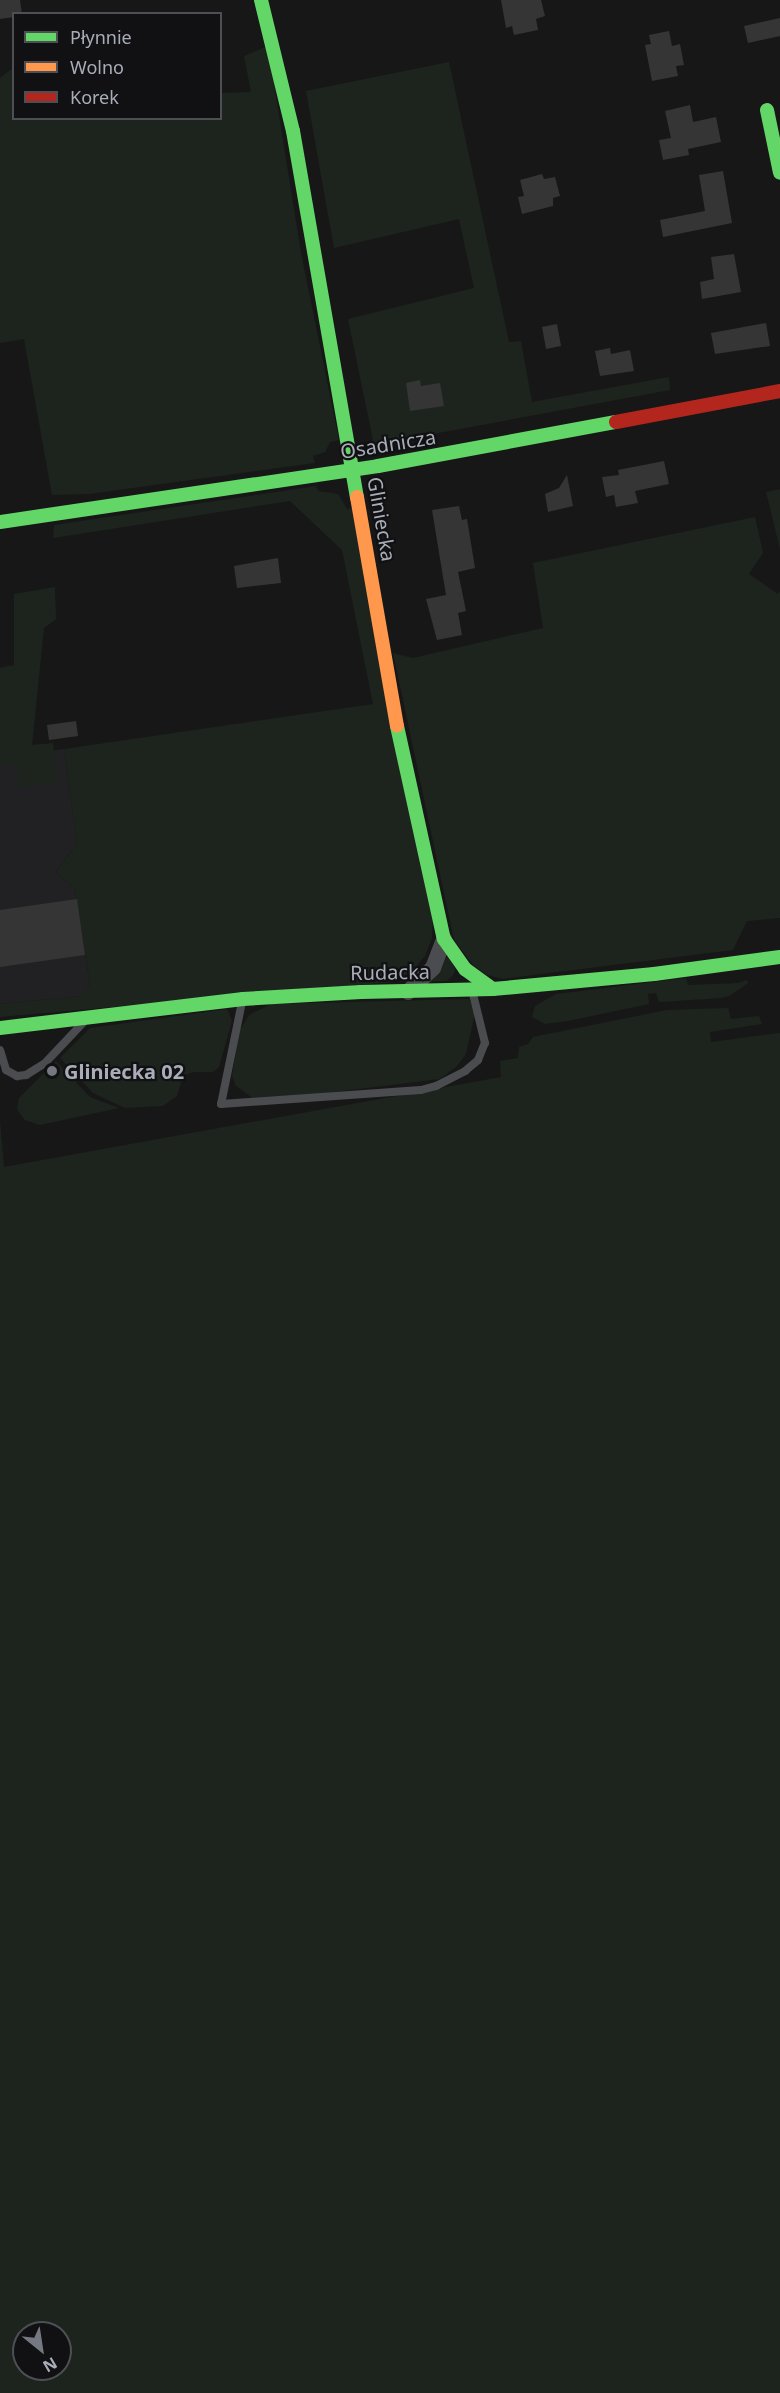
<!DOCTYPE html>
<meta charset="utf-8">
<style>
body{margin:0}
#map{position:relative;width:780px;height:2393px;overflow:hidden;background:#171717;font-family:"Noto Sans",sans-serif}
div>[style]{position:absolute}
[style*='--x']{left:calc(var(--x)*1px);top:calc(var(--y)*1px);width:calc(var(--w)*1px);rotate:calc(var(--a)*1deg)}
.built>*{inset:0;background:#212123}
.green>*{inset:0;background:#1d241e}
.building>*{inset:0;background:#353536}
.lane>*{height:8px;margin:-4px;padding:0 4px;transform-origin:4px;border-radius:4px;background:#4b4c50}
.street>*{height:16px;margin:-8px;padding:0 8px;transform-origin:8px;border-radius:8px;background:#4b4c50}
.fast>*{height:14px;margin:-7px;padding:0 7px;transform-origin:7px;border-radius:7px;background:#63d668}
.slow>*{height:14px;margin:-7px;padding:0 7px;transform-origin:7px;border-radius:7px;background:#ff974d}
.jam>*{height:14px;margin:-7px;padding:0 7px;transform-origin:7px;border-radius:7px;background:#b3261e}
.dots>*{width:16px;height:16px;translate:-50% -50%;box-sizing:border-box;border:3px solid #111113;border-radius:50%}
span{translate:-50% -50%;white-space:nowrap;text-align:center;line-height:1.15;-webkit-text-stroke:4.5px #111113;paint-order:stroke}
.street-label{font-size:20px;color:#a8adb8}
.poi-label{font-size:20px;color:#a8adb8;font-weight:700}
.left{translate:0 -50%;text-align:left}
.legend{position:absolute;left:12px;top:12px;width:210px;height:108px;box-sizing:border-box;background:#111113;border:2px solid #4d4f55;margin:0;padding:8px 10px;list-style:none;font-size:18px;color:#a8adb8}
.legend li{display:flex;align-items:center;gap:12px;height:30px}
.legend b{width:30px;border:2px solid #4d4f55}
.north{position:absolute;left:12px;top:2321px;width:60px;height:60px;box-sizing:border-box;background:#111113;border:2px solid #4d4f55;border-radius:50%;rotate:150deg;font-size:16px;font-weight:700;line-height:24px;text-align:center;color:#a8adb8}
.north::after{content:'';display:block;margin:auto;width:21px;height:27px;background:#757880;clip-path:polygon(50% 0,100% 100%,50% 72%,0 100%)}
</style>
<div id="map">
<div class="built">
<i style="clip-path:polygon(64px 749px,77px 844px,56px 872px,75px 889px,90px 985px,81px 996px,0 1004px,0 758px)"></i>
</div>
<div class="green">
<i style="clip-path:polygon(268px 46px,301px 253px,339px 440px,330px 442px,325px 452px,313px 456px,315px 463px,89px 494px,52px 495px,24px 339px,0 343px,0 78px,13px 68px,14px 118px,220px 118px,221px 93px,251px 92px,244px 56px)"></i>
<i style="clip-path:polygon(449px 62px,509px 342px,521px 341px,532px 402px,669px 377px,670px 390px,374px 445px,348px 319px,474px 288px,459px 219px,334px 248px,306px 91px)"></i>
<i style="clip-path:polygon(316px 486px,318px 491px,338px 494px,347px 509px,353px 508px,433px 917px,432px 938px,425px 956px,412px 971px,393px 982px,0 1017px,0 1004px,81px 996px,90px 985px,75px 889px,56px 872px,77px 844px,64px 749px,373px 704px,342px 550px,290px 501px,53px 538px,54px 525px)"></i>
<i style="clip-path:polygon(780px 489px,780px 549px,766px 492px)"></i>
<i style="clip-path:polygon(755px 517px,763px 553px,749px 574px,778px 594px,780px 591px,780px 918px,747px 921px,733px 950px,503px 979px,487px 975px,474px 966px,454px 940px,393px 653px,413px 658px,543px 628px,533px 563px)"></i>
<i style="clip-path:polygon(55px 587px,56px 619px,44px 628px,32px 745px,53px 743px,57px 781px,20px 788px,14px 763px,0 765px,0 668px,14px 665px,14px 594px)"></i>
<i style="clip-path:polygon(448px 955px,455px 969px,454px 974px,447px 981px,432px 981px)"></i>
<i style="clip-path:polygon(686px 978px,688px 985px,738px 983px,747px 980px,748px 983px,729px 996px,721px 998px,659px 1002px,656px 993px,648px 994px,649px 1004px,568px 1021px,545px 1024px,532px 1017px,535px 1006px,556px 994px)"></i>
<i style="clip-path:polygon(469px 999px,475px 1013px,466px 1054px,456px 1067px,440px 1079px,269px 1100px,254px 1099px,236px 1086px,232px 1075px,240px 1030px,249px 1015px,271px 1004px)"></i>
<i style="clip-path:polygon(evenodd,728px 1008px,731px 1019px,759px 1016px,762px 1024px,710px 1032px,711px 1042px,780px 1033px,780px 2393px,0 2393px,0 1120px,4px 1167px,501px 1077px,500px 1061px,518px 1058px,519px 1047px,528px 1044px,533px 1037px,667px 1010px,728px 1008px,24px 2333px,60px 2333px,60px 2369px,24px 2369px,24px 2333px)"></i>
<i style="clip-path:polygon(227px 1009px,232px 1021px,219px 1067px,213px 1072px,193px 1072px,183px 1076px,177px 1096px,163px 1106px,125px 1108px,93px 1093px,60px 1058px,90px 1028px)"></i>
<i style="clip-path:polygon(56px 1061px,90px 1097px,119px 1108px,40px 1125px,25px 1120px,17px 1109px,19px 1098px)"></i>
</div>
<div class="building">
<i style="clip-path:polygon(0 0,20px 0,22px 14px,14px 14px,14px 17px,0 19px)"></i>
<i style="clip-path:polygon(501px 0,541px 0,545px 16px,536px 19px,538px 30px,514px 35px,512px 26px,506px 28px)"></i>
<i style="clip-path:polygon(780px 18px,780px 36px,748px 43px,744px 26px)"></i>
<i style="clip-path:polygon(669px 31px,672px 46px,680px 44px,684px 65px,676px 66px,678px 76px,652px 81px,645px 45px,651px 44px,649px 35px)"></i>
<i style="clip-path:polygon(690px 105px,693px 122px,716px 117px,721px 142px,688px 149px,689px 155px,663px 160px,659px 140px,671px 138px,665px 111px)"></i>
<i style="clip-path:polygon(723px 171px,732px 223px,663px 237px,660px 220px,705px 211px,699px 175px)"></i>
<i style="clip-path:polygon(542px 174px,544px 179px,555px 177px,560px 196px,553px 198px,553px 206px,522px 214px,518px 197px,524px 196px,520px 180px)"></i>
<i style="clip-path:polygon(734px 254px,741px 292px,702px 299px,700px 282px,714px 279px,711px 257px)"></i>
<i style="clip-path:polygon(766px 323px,770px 346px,715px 354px,711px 333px)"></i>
<i style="clip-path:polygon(557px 324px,561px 346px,546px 349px,542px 327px)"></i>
<i style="clip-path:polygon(610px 348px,611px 354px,630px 350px,634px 371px,600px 376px,595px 351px)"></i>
<i style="clip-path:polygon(420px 380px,421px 386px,440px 383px,444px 406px,410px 411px,406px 383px)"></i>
<i style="clip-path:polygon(664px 461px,669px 484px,635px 491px,638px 503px,616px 507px,614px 495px,606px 497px,602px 477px,619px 475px,618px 470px)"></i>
<i style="clip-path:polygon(567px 475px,573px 506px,548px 512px,545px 494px,559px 488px)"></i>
<i style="clip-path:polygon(459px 506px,462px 520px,467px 519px,475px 568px,458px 572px,466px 611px,458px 613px,462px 635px,437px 640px,426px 599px,446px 595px,432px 510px)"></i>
<i style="clip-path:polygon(278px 558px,281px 583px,237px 588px,234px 566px)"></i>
<i style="clip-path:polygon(76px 721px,78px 736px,49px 740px,47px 725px)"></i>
<i style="clip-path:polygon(77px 899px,85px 955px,0 967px,0 910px)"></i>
</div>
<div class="lane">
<i style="--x:242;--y:1002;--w:104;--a:101.6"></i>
<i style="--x:221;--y:1104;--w:200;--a:-4"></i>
<i style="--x:421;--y:1090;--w:16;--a:-15"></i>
<i style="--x:436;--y:1086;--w:33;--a:-27"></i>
<i style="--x:465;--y:1071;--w:17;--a:-40"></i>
<i style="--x:478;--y:1060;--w:18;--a:-68"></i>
<i style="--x:485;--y:1043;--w:55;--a:-103.8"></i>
<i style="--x:0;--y:1050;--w:21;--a:73"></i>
<i style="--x:6;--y:1070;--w:13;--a:29"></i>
<i style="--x:17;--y:1076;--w:9;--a:-6"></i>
<i style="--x:26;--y:1075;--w:22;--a:-32"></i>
<i style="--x:45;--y:1063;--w:55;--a:-46.5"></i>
</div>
<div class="street">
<i style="--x:408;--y:992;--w:35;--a:-44"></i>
<i style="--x:433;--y:968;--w:31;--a:-69"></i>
</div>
<div class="fast">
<i style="--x:261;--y:0;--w:135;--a:76.3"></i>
<i style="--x:293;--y:131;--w:372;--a:80.1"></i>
<i style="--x:767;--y:110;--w:64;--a:78.3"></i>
<i style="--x:0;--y:522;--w:382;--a:-8.4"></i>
<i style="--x:378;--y:466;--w:242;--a:-10.5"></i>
<i style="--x:397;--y:726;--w:218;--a:77.6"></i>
<i style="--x:444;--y:939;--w:37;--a:55"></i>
<i style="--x:465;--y:969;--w:34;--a:36"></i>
<i style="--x:0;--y:1028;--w:245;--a:-6.8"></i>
<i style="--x:243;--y:999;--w:118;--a:-3.4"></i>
<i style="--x:361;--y:992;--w:132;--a:-1.3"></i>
<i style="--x:493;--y:989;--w:162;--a:-5.3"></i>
<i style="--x:654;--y:974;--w:127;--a:-7.7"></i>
</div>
<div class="slow">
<i style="--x:357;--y:497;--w:232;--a:80.1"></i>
</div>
<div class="jam">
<i style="--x:616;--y:422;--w:167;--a:-10.7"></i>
</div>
<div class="dots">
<i style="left:52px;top:1071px;background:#757880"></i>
</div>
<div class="street-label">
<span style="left:388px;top:444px;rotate:-9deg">Osadnicza</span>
<span style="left:382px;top:519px;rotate:80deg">Gliniecka</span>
<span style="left:390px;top:972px;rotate:-1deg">Rudacka</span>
</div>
<div class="poi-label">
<span class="left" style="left:64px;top:1071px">Gliniecka 02</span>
</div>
<ul class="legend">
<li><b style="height:8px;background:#63d668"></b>Płynnie</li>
<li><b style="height:8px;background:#ff974d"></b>Wolno</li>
<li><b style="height:8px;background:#b3261e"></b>Korek</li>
</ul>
<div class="north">N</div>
</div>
